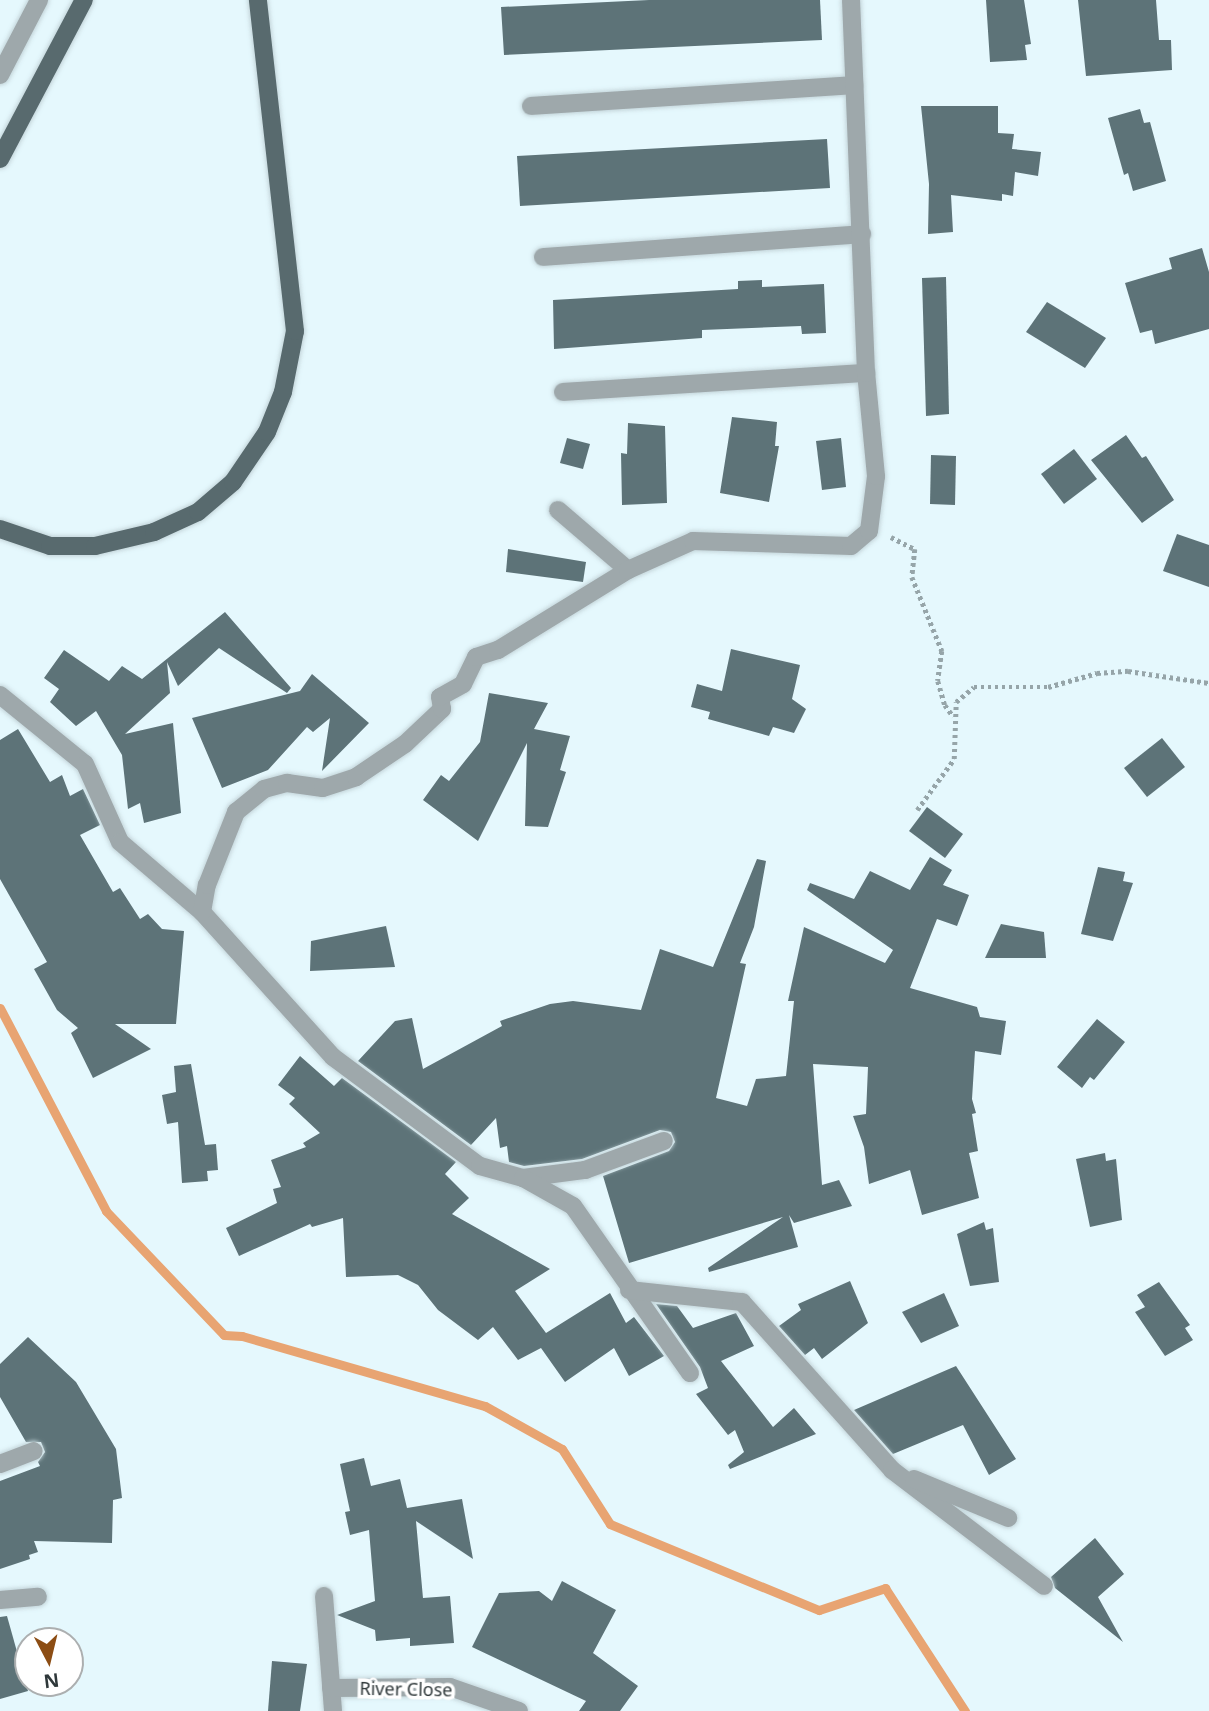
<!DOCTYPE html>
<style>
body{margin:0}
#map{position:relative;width:1209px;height:1711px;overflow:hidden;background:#e5f8fd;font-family:"Noto Sans",sans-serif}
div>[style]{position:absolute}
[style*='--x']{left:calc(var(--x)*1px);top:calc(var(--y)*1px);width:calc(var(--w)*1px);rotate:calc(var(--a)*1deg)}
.stream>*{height:9px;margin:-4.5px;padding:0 4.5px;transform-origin:4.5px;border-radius:4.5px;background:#e8a472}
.building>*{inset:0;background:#5d7378}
.path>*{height:4.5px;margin-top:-2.25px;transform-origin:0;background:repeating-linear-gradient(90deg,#96a5a9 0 3.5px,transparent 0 7px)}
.roads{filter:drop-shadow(0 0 2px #c4d5da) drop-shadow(0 0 2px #c4d5da)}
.minor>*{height:18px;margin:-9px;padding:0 9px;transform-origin:9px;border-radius:9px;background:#9ea8ab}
.major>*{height:18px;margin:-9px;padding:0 9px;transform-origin:9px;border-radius:9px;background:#586a6e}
span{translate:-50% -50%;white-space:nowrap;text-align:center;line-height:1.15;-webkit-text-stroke:7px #fff;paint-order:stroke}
.street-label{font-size:18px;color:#2f383a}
.north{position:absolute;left:14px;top:1627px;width:70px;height:70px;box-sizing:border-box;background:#fff;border:2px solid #acafb0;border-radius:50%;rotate:173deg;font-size:19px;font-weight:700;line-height:28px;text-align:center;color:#2f383a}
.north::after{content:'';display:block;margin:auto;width:24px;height:32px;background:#8c4d14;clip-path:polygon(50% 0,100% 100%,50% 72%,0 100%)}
</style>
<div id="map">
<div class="stream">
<i style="--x:0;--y:1008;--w:229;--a:62.4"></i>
<i style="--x:106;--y:1211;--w:171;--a:46.4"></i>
<i style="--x:224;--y:1335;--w:18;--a:3"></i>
<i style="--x:242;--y:1336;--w:253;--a:16.1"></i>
<i style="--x:485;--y:1406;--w:88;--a:29.2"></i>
<i style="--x:562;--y:1449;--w:89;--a:57.4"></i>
<i style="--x:610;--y:1524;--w:226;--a:22.4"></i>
<i style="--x:819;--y:1610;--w:70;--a:-18.4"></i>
<i style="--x:885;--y:1588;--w:147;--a:57"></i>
</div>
<div class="building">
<i style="clip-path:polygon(649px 0,820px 0,822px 40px,504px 55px,501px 7px)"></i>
<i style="clip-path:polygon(986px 0,1024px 0,1031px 44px,1025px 45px,1027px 60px,990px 62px)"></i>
<i style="clip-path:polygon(1078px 0,1156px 0,1159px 40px,1171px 40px,1172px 70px,1086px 76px)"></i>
<i style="clip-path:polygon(921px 106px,998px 106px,998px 133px,1014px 134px,1012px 149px,1041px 152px,1038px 176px,1015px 172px,1013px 196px,1002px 194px,1002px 201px,951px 195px,953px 232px,928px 234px,929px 184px)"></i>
<i style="clip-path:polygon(1140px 109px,1144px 123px,1150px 122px,1166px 181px,1133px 191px,1128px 173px,1124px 175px,1108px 118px)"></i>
<i style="clip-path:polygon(827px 139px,830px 188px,520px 206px,517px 156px)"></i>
<i style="clip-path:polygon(1202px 248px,1209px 272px,1209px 329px,1155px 344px,1152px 330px,1140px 333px,1125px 283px,1172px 269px,1169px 258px)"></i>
<i style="clip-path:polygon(946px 277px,949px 414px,926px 416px,922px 278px)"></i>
<i style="clip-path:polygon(762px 280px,762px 287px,824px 284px,826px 333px,802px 334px,801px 326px,702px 330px,702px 338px,554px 349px,553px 300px,738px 289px,738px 281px)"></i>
<i style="clip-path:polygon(1047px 302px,1106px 338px,1085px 368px,1026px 332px)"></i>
<i style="clip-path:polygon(732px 417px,777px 422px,775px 446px,779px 446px,769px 502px,720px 493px)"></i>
<i style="clip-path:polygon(628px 423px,665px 426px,667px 503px,622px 505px,621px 453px,627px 454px)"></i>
<i style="clip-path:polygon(1126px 435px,1142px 458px,1146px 456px,1174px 500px,1142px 523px,1091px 460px)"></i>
<i style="clip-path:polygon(567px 438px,590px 444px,583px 469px,560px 463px)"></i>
<i style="clip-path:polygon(841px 438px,846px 487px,822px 490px,816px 441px)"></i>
<i style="clip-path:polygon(1074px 449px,1097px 479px,1064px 504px,1041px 474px)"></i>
<i style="clip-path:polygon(931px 455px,956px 456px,955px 505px,930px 504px)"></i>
<i style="clip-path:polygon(1177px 534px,1209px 545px,1209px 587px,1163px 571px)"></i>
<i style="clip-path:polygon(508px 549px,586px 562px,583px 582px,506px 572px)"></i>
<i style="clip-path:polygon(225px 612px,291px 688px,287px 693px,219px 648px,178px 686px,167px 662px,170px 693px,125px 734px,173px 723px,181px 813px,144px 823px,140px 803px,128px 809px,122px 755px,96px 711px,76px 726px,50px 702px,59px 689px,44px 678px,64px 650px,109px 681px,122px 666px,142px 679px)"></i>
<i style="clip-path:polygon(731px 649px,800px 665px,792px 699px,806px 709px,794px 733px,773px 727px,769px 736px,708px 719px,710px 712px,691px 707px,697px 684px,722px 691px)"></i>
<i style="clip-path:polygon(312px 674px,369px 723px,322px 771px,330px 718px,313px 732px,307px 727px,268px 770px,222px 788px,192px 718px,300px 691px)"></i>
<i style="clip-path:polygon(489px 693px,548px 703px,534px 729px,570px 736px,560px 770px,566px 772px,548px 827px,525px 826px,527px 743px,478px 841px,423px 800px,441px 775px,449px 781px,480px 742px)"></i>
<i style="clip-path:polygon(18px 729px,50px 782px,62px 775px,70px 796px,83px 789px,100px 825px,80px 835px,113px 892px,120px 888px,140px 919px,148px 914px,162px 929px,184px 931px,176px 1024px,115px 1024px,151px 1049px,93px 1078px,71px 1033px,78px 1028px,57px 1010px,34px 969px,47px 962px,0 879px,0 740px)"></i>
<i style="clip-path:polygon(1162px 738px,1185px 767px,1147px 797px,1124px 768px)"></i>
<i style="clip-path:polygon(927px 807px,963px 834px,945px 858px,909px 831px)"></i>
<i style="clip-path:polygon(930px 857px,952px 870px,943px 885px,969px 895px,957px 926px,937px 919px,910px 988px,977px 1007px,980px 1017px,1006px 1021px,1001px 1055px,975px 1051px,972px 1099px,976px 1113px,972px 1114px,978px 1151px,969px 1153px,979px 1198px,922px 1215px,910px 1170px,869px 1184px,864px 1147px,853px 1116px,866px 1114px,868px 1067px,813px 1064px,822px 1185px,839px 1180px,852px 1206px,794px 1223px,789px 1215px,798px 1247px,709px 1272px,708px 1268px,783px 1217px,629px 1263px,603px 1176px,669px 1151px,675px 1142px,671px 1132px,660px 1130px,582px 1159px,524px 1166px,509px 1162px,507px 1146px,500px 1148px,496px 1118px,471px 1145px,358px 1061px,395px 1021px,412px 1018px,423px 1069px,502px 1026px,500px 1021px,550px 1004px,573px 1001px,641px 1010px,660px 949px,713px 967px,757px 859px,766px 861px,754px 927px,740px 963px,746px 964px,716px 1098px,747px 1106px,756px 1079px,786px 1076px,794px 1001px,788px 1001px,804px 927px,885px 963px,893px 950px,807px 890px,810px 883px,854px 899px,870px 871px,910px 890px)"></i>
<i style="clip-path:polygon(1098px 867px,1125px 872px,1123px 881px,1133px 883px,1113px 941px,1081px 934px)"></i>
<i style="clip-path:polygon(1001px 924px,1044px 932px,1046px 958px,985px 958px)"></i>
<i style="clip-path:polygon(386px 926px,395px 967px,310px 971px,311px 941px)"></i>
<i style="clip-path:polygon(1097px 1019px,1125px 1042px,1094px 1080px,1090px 1077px,1082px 1088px,1057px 1067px)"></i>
<i style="clip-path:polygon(300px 1056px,334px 1086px,342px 1078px,456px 1162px,445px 1174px,469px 1198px,452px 1214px,550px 1269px,515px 1291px,546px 1333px,610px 1293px,626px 1323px,634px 1317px,664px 1356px,629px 1376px,614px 1348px,565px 1382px,541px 1348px,518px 1360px,493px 1327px,478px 1340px,438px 1310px,418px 1285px,398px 1275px,346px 1277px,343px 1218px,312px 1227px,310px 1224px,239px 1256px,226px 1228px,277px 1203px,273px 1189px,281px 1187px,271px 1160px,306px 1147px,303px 1143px,320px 1133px,289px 1104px,295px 1098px,278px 1085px)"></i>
<i style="clip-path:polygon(191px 1064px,205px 1145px,216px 1144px,218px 1170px,207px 1171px,208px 1181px,182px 1183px,178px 1122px,167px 1124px,162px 1095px,176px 1092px,174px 1066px)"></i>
<i style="clip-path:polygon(1105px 1153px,1106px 1161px,1116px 1159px,1122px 1220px,1090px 1227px,1076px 1159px)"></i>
<i style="clip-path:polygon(984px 1222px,986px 1230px,993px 1228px,999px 1282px,970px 1286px,957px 1234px)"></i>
<i style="clip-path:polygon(850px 1281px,868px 1323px,822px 1359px,814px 1348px,805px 1355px,779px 1326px,801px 1310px,798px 1304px)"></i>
<i style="clip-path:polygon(1159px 1282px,1190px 1325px,1185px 1328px,1193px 1340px,1165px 1356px,1135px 1312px,1145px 1307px,1137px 1295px)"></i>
<i style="clip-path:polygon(944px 1293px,959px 1326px,921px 1343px,902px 1312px)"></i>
<i style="clip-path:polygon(656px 1304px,677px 1306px,693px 1328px,736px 1313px,754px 1346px,721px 1361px,773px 1427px,794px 1408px,816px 1434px,730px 1469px,728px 1465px,744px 1452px,735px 1430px,728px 1435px,696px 1394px,708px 1388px,700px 1367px)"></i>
<i style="clip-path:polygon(28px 1337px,76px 1382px,116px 1449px,122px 1498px,113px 1500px,112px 1543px,34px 1541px,38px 1552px,29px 1555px,30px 1559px,0 1569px,0 1481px,40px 1466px,38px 1462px,45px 1452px,41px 1442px,26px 1442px,0 1397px,0 1364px)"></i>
<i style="clip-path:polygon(956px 1366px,1016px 1459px,989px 1475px,963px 1425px,893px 1454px,854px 1410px)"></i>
<i style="clip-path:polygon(364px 1458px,371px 1486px,400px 1479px,407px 1508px,462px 1499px,473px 1559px,416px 1521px,423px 1598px,450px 1596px,454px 1643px,410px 1646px,410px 1638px,376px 1641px,375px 1630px,337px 1615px,375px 1601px,369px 1530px,350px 1535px,345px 1512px,350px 1511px,340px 1464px)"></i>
<i style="clip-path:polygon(1095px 1538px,1124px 1574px,1098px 1597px,1123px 1642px,1055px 1588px,1051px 1577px)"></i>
<i style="clip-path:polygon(562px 1581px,616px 1610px,593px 1653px,638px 1686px,620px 1711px,579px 1711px,586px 1701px,472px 1647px,499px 1593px,539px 1591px,552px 1601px)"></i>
<i style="clip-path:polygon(7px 1616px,28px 1691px,0 1699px,0 1617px)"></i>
<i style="clip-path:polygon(272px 1661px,307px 1664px,300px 1711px,268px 1711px)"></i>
</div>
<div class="path">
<i style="--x:891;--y:537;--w:27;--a:27"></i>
<i style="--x:915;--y:549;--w:28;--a:96"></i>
<i style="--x:912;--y:577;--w:80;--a:67.9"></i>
<i style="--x:942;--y:651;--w:30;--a:98"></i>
<i style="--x:938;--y:681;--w:25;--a:74"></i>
<i style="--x:945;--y:705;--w:14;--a:54"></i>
<i style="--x:917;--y:810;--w:63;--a:-54"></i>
<i style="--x:954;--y:759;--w:57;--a:-88"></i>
<i style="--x:956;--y:702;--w:23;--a:-40"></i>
<i style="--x:974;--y:687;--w:74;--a:0"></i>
<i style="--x:1048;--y:687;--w:51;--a:-15.9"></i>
<i style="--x:1097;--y:673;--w:31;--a:-4"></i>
<i style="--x:1128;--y:671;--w:82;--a:8.4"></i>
</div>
<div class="roads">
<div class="minor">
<i style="--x:0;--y:75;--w:85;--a:-62.5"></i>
<i style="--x:531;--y:106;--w:324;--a:-3.7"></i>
<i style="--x:543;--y:257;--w:320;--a:-4.1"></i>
<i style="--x:563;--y:392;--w:304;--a:-3.6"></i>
<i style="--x:558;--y:510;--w:92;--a:40.6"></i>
<i style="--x:0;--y:695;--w:109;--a:39.1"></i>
<i style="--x:85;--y:764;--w:85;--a:65.8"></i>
<i style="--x:120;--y:842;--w:108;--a:40.5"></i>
<i style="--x:202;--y:912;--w:195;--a:47.9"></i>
<i style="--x:333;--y:1057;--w:183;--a:36.6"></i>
<i style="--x:480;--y:1166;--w:45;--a:15.6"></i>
<i style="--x:523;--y:1178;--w:63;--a:-7.4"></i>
<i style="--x:585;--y:1170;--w:84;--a:-20.2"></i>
<i style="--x:202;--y:912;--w:27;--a:-80"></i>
<i style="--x:207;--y:885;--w:79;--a:-68.3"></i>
<i style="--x:236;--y:812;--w:36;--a:-39"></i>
<i style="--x:264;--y:789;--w:24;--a:-15"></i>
<i style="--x:287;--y:783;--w:36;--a:8"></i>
<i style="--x:323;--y:788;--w:35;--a:-18"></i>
<i style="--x:356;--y:777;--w:59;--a:-34"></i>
<i style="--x:405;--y:744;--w:51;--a:-43.4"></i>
<i style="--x:442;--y:709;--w:12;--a:-99"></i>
<i style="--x:440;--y:697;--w:26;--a:-29"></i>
<i style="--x:463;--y:684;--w:30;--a:-64"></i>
<i style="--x:476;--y:657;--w:23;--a:-18"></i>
<i style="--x:498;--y:650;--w:153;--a:-31.6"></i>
<i style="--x:628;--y:570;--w:71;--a:-24"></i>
<i style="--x:693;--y:541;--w:158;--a:1.8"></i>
<i style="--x:851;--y:546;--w:23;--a:-40"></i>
<i style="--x:869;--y:531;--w:55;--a:-82.7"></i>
<i style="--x:876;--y:476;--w:103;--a:-95.5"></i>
<i style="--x:866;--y:373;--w:373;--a:-92.3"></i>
<i style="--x:523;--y:1178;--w:57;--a:29.2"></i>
<i style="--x:573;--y:1206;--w:204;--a:55"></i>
<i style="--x:629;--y:1290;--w:114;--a:6.1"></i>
<i style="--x:742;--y:1302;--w:225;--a:48.2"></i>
<i style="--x:892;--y:1470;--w:191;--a:37.3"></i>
<i style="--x:0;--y:1464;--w:36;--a:-21"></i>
<i style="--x:914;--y:1479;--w:102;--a:22.5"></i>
<i style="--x:324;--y:1596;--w:115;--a:85.5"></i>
<i style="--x:0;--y:1600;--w:38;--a:-5"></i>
<i style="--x:331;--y:1688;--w:119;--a:-0.5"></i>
<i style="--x:450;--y:1687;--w:73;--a:19.2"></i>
</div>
<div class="major">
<i style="--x:0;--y:159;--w:180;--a:-62.2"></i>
<i style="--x:0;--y:529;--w:53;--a:18.8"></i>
<i style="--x:50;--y:546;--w:45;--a:0"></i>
<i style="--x:95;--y:546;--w:61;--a:-13.3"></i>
<i style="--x:154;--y:532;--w:48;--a:-24.4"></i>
<i style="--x:198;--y:512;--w:46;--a:-40.6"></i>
<i style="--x:233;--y:482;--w:60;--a:-55.8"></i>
<i style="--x:267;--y:432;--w:43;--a:-68.2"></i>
<i style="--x:283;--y:392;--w:62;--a:-78.9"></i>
<i style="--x:295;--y:331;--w:333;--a:-96.4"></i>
</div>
</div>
<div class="street-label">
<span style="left:406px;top:1689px;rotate:1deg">River Close</span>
</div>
<div class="north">N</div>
</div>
